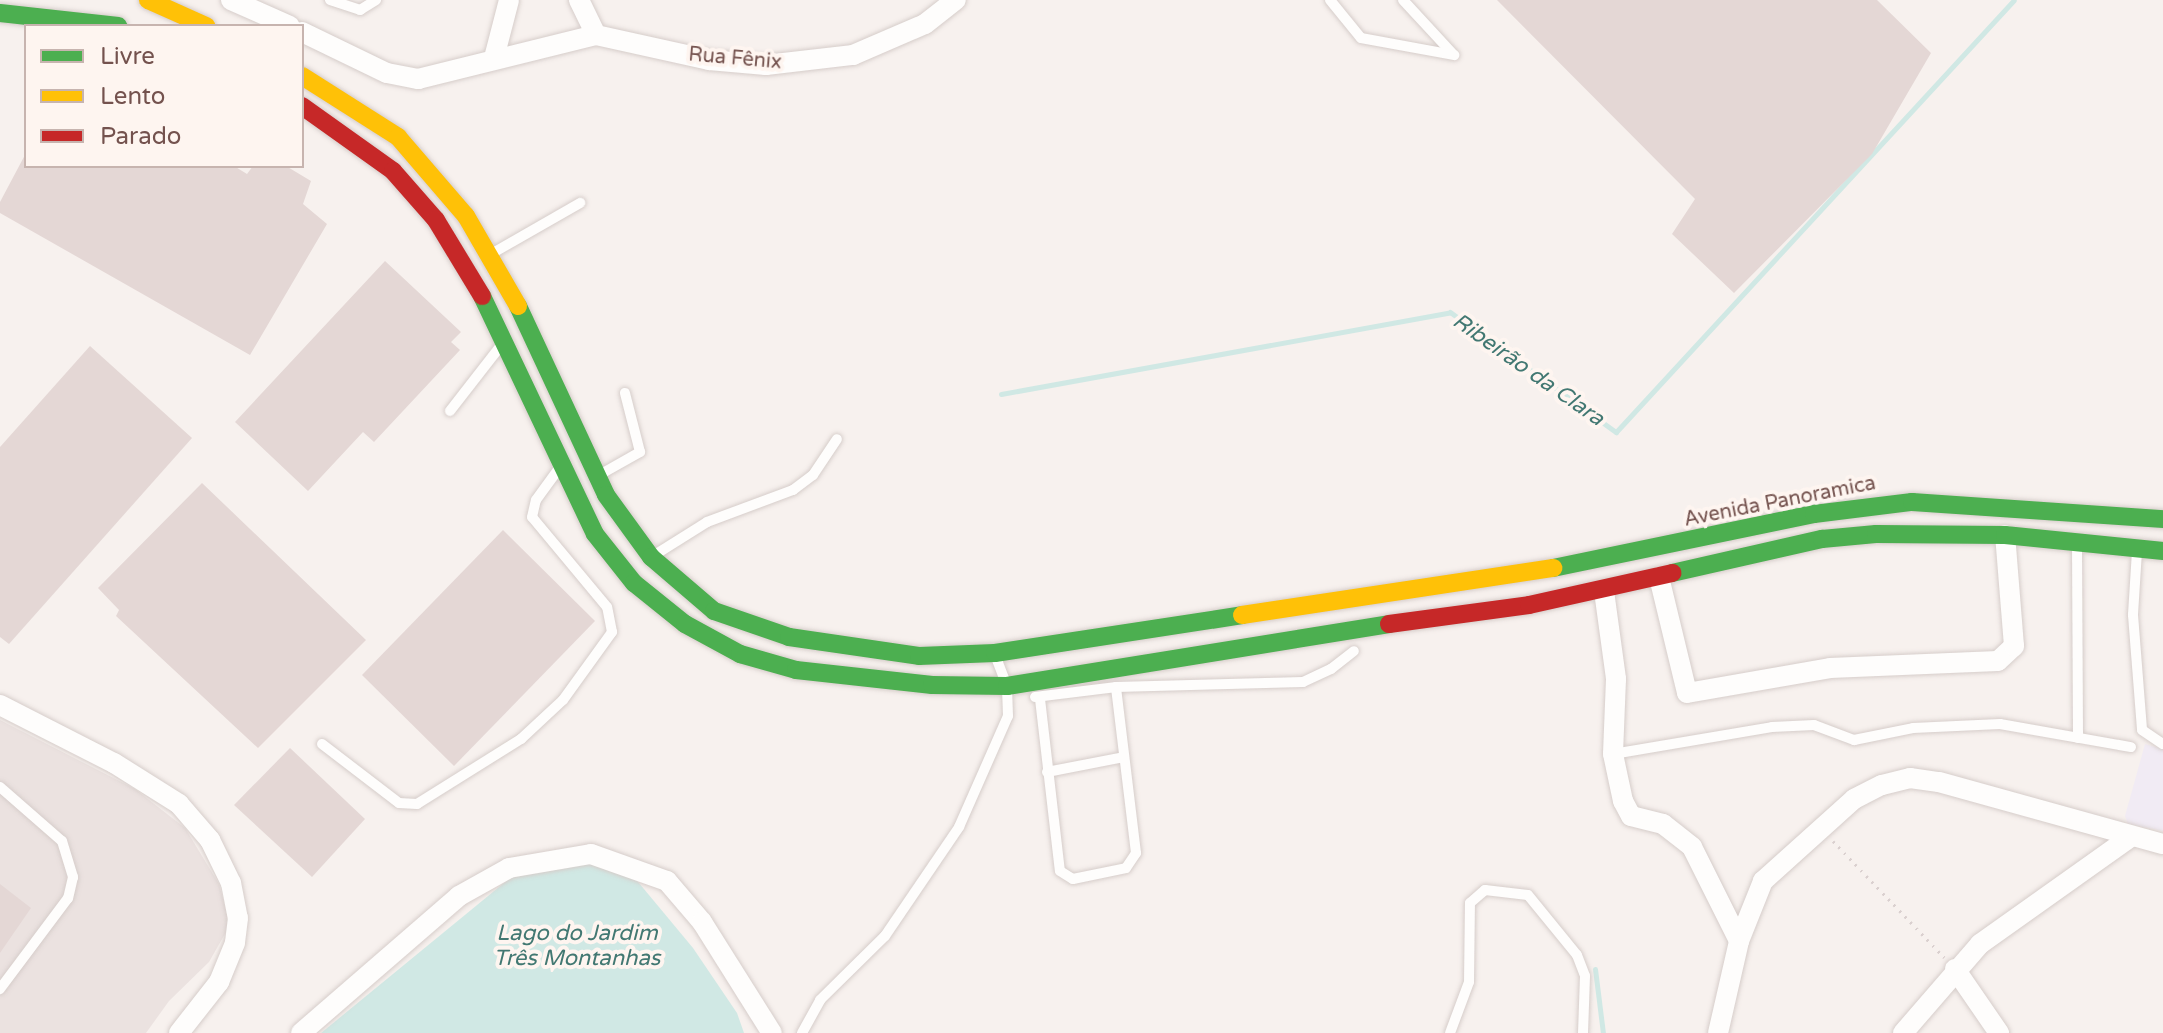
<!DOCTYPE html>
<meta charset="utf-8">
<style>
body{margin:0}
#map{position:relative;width:2163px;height:1033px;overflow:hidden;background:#f7f1ee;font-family:"Varela Round",sans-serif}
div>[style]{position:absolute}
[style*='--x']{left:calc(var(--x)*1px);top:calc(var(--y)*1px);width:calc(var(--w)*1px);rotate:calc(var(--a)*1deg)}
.industrial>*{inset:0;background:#ebe2e0}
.education>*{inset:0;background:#f1ebf4}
.water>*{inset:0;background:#d0e8e4}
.stream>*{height:5px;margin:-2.5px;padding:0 2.5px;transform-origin:2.5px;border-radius:2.5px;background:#d0e8e4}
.building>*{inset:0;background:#e4d7d5}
.path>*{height:3px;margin-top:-1.5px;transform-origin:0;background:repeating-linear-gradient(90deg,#dad0cf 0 2px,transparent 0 8px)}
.roads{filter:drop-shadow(0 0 2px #d6cdca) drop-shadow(0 0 2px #d6cdca)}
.lane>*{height:10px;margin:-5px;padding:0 5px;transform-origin:5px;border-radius:5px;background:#fefdfc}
.street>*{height:20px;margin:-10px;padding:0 10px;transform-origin:10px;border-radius:10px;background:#fefdfc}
.fast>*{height:18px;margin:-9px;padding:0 9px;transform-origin:9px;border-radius:9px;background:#4caf50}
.slow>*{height:18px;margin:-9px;padding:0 9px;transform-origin:9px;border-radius:9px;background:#ffc107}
.jam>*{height:18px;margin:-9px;padding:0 9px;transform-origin:9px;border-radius:9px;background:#c62828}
span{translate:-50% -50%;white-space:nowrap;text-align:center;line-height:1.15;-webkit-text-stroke:8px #fef5f0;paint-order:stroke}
.street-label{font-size:20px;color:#74524e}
.water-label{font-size:22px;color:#427872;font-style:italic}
.legend{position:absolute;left:24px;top:24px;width:280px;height:144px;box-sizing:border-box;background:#fef5f0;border:2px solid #c7b4af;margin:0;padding:10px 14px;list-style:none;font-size:24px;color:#74524e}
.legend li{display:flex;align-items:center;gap:16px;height:40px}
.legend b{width:40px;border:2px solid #c7b4af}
</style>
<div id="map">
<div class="industrial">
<i style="clip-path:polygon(0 720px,135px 789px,185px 828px,219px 884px,230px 925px,209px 962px,169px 1001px,146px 1033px,0 1033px)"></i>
</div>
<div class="education">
<i style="clip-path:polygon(2145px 744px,2163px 749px,2163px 831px,2128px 824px,2125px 816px)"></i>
</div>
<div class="water">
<i style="clip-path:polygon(575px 855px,624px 865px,693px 948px,737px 1013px,744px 1033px,321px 1033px,516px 873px)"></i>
</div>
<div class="stream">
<i style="--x:1001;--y:394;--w:456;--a:-10.3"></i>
<i style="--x:1450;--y:312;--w:205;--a:35.9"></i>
<i style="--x:1616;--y:432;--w:587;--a:-47.35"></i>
<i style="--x:1595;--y:969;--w:64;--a:82.9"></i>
</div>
<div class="building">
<i style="clip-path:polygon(1497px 0,1877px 0,1931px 53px,1872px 154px,1734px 293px,1672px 234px,1695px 199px)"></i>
<i style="clip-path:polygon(26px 153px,26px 166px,234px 166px,247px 174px,253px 166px,286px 166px,311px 181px,303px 204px,327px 224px,250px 355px,0 213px,0 202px)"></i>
<i style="clip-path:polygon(385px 261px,461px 332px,451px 342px,460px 350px,374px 442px,363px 432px,308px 491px,235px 422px)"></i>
<i style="clip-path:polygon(90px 346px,192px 438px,9px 644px,0 637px,0 447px)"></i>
<i style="clip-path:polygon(202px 483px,366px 640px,258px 748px,116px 616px,119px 610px,98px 588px)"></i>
<i style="clip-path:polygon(503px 530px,595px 621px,454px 766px,362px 675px)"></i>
<i style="clip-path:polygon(290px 748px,365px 819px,312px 877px,234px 805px)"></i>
<i style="clip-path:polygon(0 884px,31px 908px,0 953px)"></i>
</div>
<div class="path">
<i style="--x:1833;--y:841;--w:161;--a:46.3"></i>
</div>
<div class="roads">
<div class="lane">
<i style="--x:330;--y:0;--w:32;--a:18"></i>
<i style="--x:360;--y:10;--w:19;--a:-32"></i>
<i style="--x:1330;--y:0;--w:49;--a:50.8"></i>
<i style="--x:1361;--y:38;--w:95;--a:10.4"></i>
<i style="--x:1403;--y:0;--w:74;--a:47.2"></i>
<i style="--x:491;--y:254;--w:103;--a:-29.8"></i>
<i style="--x:450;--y:411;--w:86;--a:-52.1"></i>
<i style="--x:601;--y:474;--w:45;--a:-29.4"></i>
<i style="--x:640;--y:452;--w:61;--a:-104.3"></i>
<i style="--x:2077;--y:544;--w:194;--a:89.7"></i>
<i style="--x:2137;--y:551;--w:64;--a:93.6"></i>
<i style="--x:2133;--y:615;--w:115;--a:85.5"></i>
<i style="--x:2142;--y:730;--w:25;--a:34"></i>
<i style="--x:653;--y:556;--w:64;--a:-32.2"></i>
<i style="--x:707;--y:522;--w:92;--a:-20.4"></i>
<i style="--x:793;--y:490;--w:25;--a:-37"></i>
<i style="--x:813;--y:475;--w:43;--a:-56.3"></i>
<i style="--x:1035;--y:697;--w:82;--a:-7"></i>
<i style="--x:1116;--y:687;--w:187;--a:-1.5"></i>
<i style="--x:1303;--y:682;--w:31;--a:-25"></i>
<i style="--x:1331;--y:669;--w:29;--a:-38"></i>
<i style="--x:1040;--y:699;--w:173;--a:83.4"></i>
<i style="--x:1060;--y:871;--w:15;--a:32"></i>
<i style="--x:1073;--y:879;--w:54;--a:-11.7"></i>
<i style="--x:1126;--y:868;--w:18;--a:-56"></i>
<i style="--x:1136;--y:853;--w:167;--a:-96.9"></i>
<i style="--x:322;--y:744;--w:97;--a:37.5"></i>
<i style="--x:399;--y:803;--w:18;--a:3"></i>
<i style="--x:417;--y:804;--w:123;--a:-32"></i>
<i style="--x:521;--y:739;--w:57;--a:-42.9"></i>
<i style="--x:563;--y:700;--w:84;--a:-54.2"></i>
<i style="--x:612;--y:632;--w:25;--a:-101"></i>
<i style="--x:607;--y:607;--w:117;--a:-129.8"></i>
<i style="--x:532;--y:517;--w:17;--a:-77"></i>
<i style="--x:536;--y:500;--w:39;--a:-54"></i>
<i style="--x:1613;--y:754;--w:161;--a:-9.6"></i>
<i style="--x:1772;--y:727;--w:42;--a:-2.7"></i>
<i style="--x:1814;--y:725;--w:43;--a:20.6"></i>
<i style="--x:1854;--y:740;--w:60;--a:-11.5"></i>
<i style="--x:1913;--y:728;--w:87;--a:-2.6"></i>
<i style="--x:2000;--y:724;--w:133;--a:10"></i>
<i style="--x:1047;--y:772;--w:78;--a:-11"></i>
<i style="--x:0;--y:787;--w:82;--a:41.1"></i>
<i style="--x:62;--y:841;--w:38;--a:73"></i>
<i style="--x:73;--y:877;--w:22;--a:103"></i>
<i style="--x:68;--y:898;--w:114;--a:126.8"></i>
<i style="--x:802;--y:1033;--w:38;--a:-61"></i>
<i style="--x:820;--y:1000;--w:91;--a:-44.6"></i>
<i style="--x:885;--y:936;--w:132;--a:-55.8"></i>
<i style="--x:959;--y:827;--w:121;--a:-66.2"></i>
<i style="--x:1008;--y:716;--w:30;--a:-92"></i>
<i style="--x:1007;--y:686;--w:33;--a:-111"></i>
<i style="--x:1450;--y:1033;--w:54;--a:-69.6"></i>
<i style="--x:1469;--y:982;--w:79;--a:-89.3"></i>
<i style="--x:1470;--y:903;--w:20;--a:-41"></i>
<i style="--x:1485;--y:890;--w:43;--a:6.6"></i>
<i style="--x:1528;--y:895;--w:77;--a:50.8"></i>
<i style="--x:1577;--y:955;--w:22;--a:69"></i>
<i style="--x:1585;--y:976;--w:57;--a:92"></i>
</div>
<div class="street">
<i style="--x:231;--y:0;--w:64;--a:23.8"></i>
<i style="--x:579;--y:0;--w:39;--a:64"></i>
<i style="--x:302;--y:32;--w:94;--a:25.8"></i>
<i style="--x:387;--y:73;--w:32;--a:11"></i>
<i style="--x:418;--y:79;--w:183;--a:-13.9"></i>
<i style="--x:596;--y:35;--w:116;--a:12.5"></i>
<i style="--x:709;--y:60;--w:57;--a:5"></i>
<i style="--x:766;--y:65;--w:88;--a:-6.6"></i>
<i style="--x:853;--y:55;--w:78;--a:-23.3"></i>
<i style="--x:925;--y:24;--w:39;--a:-38"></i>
<i style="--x:494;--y:58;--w:60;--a:-75.5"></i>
<i style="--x:1659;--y:577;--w:119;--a:76.4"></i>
<i style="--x:1687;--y:693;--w:145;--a:-9.9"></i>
<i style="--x:1830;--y:668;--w:168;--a:-2.4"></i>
<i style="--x:1998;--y:661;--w:22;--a:-43"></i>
<i style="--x:2014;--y:646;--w:111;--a:-94.6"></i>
<i style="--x:1604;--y:591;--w:89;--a:82.2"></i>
<i style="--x:1616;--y:679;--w:75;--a:92.3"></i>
<i style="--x:1613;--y:754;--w:48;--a:78"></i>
<i style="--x:1623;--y:801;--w:17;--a:62"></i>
<i style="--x:1631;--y:816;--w:33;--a:14"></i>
<i style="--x:1663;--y:824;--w:37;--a:38"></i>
<i style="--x:1692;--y:847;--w:105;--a:63.4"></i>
<i style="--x:0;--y:705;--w:128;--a:27"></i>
<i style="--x:114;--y:763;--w:77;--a:32.2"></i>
<i style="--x:179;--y:804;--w:48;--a:49.3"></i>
<i style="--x:210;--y:840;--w:48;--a:64"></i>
<i style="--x:231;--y:883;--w:36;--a:79"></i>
<i style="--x:238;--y:918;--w:25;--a:97"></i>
<i style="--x:235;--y:943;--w:42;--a:112.3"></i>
<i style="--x:219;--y:982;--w:65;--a:128.1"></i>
<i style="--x:1955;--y:969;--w:78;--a:55.5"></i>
<i style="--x:301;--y:1033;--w:209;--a:-40.9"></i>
<i style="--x:459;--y:896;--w:57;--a:-29.2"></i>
<i style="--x:509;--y:868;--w:83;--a:-9.7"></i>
<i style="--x:591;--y:854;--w:81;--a:19.6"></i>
<i style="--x:667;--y:881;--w:54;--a:49.5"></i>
<i style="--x:702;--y:922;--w:131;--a:57.8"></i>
<i style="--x:1718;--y:1033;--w:94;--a:-77.1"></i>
<i style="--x:1739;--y:941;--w:65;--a:-68.2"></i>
<i style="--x:1763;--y:881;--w:122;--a:-42"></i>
<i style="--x:1854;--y:799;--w:31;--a:-27"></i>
<i style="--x:1882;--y:785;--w:29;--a:-14"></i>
<i style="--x:1910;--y:778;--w:29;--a:8"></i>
<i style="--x:1939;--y:782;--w:232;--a:15.5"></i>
<i style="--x:1903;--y:1033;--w:118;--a:-49.1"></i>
<i style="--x:1980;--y:944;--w:186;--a:-35.4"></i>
</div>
<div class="fast">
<i style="--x:0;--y:13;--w:119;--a:6.3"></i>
<i style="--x:482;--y:296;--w:263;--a:64.6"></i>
<i style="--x:595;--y:534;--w:63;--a:51.5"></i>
<i style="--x:634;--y:583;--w:65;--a:38.8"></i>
<i style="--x:685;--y:624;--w:63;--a:28.6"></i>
<i style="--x:740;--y:654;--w:58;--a:15.9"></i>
<i style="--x:796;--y:670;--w:137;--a:6.3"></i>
<i style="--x:932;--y:685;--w:75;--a:0.8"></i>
<i style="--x:1007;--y:686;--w:387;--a:-9.2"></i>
<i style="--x:518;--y:306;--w:208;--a:65"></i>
<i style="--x:606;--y:495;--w:77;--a:54"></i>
<i style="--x:651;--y:557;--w:83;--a:40.6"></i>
<i style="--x:714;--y:611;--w:79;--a:19.1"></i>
<i style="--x:789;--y:637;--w:131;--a:8.3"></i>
<i style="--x:919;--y:656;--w:76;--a:-2.3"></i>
<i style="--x:995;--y:653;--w:250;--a:-8.7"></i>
<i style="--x:1553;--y:568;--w:267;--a:-11.7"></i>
<i style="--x:1814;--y:514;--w:99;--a:-7"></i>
<i style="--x:1912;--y:502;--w:252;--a:3.9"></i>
<i style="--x:1672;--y:573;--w:154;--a:-12.8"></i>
<i style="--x:1822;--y:539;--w:54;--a:-5.3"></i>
<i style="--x:1876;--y:534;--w:129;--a:0.4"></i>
<i style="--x:2005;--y:535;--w:159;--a:5.8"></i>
</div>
<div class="slow">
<i style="--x:148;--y:0;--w:64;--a:24.1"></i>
<i style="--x:302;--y:76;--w:114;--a:32.4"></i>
<i style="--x:398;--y:137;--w:104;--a:49.3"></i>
<i style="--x:466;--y:216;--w:104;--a:60"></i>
<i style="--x:1242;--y:615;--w:315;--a:-8.6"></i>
</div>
<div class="jam">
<i style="--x:302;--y:106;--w:112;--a:35.5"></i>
<i style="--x:393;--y:171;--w:65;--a:48.7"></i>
<i style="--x:436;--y:220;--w:89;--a:58.8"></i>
<i style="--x:1389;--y:624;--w:141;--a:-7.7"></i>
<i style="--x:1529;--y:605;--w:147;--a:-12.6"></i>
</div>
</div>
<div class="street-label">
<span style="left:735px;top:59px;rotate:5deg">Rua Fênix</span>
<span style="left:1780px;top:502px;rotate:-11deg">Avenida Panoramica</span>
</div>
<div class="water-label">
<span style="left:1528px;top:370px;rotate:35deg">Ribeirão da Clara</span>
<span style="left:577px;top:946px">Lago do Jardim<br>Três Montanhas</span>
</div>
<ul class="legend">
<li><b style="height:10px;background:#4caf50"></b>Livre</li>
<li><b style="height:10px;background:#ffc107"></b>Lento</li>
<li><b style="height:10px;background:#c62828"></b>Parado</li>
</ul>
</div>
